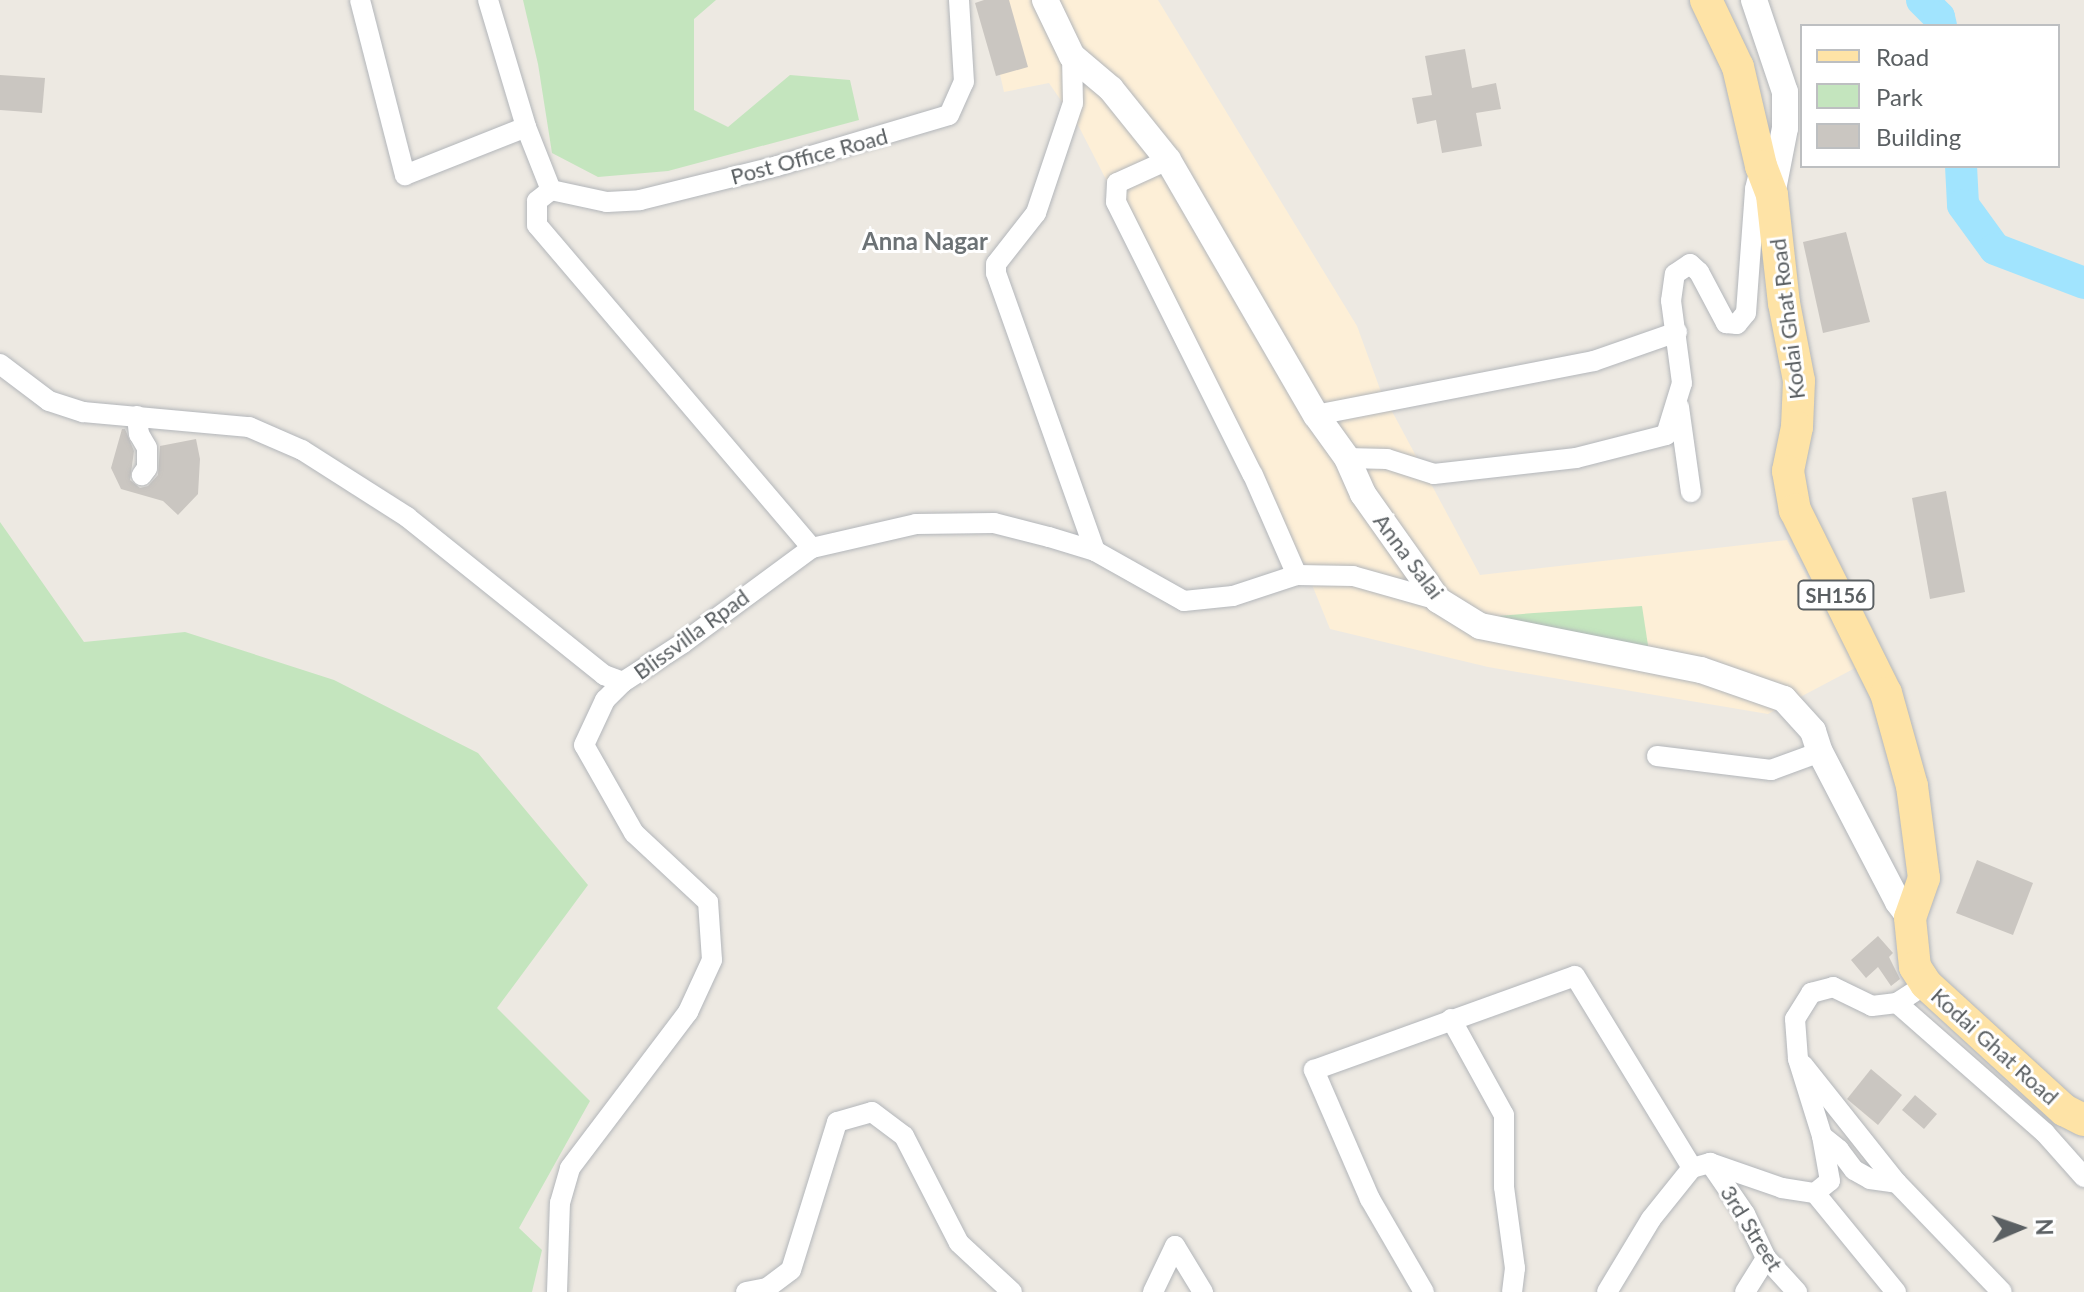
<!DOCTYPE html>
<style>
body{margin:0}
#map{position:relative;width:2084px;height:1292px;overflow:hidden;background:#ede9e2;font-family:Lato,sans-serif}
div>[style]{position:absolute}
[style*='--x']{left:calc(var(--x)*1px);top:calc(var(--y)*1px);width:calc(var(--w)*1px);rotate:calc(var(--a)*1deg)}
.commercial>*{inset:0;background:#fdefd7}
.green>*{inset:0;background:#c4e5be}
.river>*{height:32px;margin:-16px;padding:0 16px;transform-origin:16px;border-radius:16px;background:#a1e4fe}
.building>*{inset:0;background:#cac6c1}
.roads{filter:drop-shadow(0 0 2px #b3b6ba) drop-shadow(0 0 2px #b3b6ba)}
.minor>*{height:20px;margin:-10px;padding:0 10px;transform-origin:10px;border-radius:10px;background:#fff}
.tertiary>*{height:26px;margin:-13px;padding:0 13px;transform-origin:13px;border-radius:13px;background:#fff}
.primary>*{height:32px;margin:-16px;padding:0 16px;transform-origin:16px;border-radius:16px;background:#fee3a6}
span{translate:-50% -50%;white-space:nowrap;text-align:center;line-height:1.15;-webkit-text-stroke:6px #fff;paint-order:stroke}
.shield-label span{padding:2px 6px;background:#fff;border:2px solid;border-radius:6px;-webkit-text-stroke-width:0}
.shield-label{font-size:20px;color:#5b6063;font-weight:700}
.street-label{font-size:22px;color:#5b6063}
.neighbourhood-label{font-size:24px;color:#6c7275;font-weight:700}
.legend{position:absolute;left:1800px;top:24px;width:260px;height:144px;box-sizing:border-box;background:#fff;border:2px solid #bdbfc1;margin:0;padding:10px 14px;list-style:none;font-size:24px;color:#5b6063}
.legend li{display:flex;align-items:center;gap:16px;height:40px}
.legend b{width:40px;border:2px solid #bdbfc1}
.north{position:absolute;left:1980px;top:1188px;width:80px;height:80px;-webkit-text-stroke:6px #fff;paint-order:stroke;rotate:88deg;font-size:22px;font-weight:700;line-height:32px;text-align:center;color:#5b6063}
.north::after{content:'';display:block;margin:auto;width:28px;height:36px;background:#5b6063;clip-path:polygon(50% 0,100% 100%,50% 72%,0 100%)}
</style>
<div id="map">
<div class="commercial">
<i style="clip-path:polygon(983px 0,1158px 0,1357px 326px,1380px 389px,1480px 575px,1787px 540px,1857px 667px,1768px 714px,1488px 667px,1330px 629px,1302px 560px,1079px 127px,1049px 83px,1004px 92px)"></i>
</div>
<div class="green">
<i style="clip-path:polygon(523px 0,716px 0,694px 19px,694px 110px,728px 127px,790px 75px,850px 80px,859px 120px,668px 171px,598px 177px,552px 153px,538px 64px)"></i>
<i style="clip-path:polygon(0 522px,84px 642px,185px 632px,334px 680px,478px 753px,588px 885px,497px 1008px,590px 1101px,519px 1228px,542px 1250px,532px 1292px,0 1292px)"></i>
<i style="clip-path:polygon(1642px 606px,1649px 652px,1498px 616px,1534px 613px)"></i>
</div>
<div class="river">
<i style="--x:1922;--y:0;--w:24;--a:45"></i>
<i style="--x:1939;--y:17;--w:9;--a:77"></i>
<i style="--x:1961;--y:166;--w:39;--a:87"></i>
<i style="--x:1963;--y:205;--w:54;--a:54"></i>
<i style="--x:1995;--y:249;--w:95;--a:20.9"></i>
</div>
<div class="building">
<i style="clip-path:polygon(984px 0,1009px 0,1028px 67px,996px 76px,975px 3px)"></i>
<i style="clip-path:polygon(1465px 49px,1472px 88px,1496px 83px,1501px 109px,1476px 113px,1482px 146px,1442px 153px,1436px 120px,1417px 124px,1412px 98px,1432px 95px,1425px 56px)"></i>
<i style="clip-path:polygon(0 75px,45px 78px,42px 113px,0 110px)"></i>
<i style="clip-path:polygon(1846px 232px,1870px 322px,1823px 333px,1803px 242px)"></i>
<i style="clip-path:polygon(122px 429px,125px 429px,134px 451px,130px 480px,140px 488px,148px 486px,158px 475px,160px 446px,196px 439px,200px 459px,198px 494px,178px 515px,163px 501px,121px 489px,111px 468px)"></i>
<i style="clip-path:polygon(1946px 491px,1965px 592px,1930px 599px,1912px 498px)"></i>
<i style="clip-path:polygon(1977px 860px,2033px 883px,2013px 935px,1956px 913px)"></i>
<i style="clip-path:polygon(1878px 936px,1893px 953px,1889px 957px,1900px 979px,1891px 986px,1878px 967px,1866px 978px,1851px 960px)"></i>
<i style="clip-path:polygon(1871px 1069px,1902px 1095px,1878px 1125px,1847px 1099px)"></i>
<i style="clip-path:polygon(1915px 1095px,1937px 1114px,1924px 1129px,1902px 1110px)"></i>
</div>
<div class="roads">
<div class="minor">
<i style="--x:360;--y:0;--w:181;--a:75.6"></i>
<i style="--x:405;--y:175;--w:130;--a:-21.6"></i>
<i style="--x:488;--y:0;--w:133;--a:73.3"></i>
<i style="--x:526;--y:127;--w:68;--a:68.4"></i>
<i style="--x:1072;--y:56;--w:47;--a:88.8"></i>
<i style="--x:1073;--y:103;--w:116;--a:108.6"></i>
<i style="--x:1036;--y:213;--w:65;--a:128.1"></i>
<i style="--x:996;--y:264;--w:9;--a:90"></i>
<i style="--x:996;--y:273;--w:295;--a:70.4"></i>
<i style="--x:1168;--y:160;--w:56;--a:155.7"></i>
<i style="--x:1117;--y:183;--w:19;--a:93"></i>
<i style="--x:1116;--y:202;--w:305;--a:63.4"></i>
<i style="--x:1253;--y:475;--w:109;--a:66.3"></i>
<i style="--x:551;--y:190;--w:57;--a:12.1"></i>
<i style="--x:607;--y:202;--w:33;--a:-3"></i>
<i style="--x:640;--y:200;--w:141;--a:-13.9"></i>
<i style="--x:777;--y:166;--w:179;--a:-16.5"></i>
<i style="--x:949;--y:115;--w:36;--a:-66"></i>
<i style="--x:964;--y:82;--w:82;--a:-93.5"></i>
<i style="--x:551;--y:190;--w:18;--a:142"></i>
<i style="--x:537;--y:201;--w:24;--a:90"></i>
<i style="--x:537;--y:225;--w:424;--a:49.6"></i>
<i style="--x:0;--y:364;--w:61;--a:37.1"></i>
<i style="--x:49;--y:401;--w:36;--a:18"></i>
<i style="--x:83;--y:412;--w:167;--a:5.2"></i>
<i style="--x:249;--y:427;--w:58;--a:23.5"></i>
<i style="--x:302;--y:450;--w:125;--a:32.5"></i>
<i style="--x:407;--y:517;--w:253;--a:38.7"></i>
<i style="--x:604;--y:675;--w:20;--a:20"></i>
<i style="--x:623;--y:682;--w:72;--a:-33"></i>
<i style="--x:683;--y:643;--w:160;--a:-36.4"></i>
<i style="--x:812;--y:548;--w:107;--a:-13"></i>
<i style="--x:916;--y:524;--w:78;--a:-0.7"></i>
<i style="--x:994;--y:523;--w:57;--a:14.3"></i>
<i style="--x:1049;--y:537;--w:48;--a:16.9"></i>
<i style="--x:1095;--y:551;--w:102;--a:29.3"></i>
<i style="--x:1184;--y:601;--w:49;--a:-5.8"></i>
<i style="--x:1233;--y:596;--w:67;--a:-18.2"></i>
<i style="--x:1297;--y:575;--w:56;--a:1"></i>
<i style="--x:1353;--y:576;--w:88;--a:15.8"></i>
<i style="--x:1679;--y:407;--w:86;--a:82"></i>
<i style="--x:1316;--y:415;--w:283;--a:-11"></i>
<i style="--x:1594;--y:361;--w:88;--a:-19.3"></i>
<i style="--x:137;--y:416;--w:18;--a:84"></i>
<i style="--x:139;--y:434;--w:16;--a:60"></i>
<i style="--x:147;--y:448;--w:20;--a:90"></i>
<i style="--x:147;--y:468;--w:9;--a:126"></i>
<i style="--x:1347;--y:458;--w:40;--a:1.4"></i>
<i style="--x:1387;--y:459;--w:49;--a:17.7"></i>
<i style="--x:1434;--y:474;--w:143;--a:-6.4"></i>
<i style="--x:1576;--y:458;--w:93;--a:-14.3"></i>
<i style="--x:1666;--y:435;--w:54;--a:-72.9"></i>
<i style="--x:1682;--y:383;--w:83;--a:-97.6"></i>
<i style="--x:1671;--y:301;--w:27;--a:-82"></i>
<i style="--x:1675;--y:274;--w:18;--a:-34"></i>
<i style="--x:1690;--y:264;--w:12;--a:42"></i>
<i style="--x:1699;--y:272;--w:58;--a:62.1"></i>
<i style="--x:1726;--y:323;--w:11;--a:5"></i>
<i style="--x:1737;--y:324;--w:14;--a:-51"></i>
<i style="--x:1746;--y:313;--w:124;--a:-85.8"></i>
<i style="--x:1755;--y:189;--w:21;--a:-76"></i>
<i style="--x:1657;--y:756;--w:115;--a:7"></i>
<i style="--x:1771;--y:770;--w:52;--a:-20.2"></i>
<i style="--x:1897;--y:1003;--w:197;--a:41.3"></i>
<i style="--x:2045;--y:1133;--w:59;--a:48.4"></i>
<i style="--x:1451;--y:1019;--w:110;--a:61.1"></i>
<i style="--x:1504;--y:1115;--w:72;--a:90"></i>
<i style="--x:1504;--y:1187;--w:82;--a:82.3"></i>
<i style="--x:1515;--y:1268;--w:24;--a:97"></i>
<i style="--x:1803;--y:1065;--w:151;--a:51.5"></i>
<i style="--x:1822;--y:1136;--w:22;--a:39"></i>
<i style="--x:1839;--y:1150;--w:25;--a:53"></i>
<i style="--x:1854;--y:1170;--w:18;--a:29"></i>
<i style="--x:1870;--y:1179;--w:27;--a:8"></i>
<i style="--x:1897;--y:1183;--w:151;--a:46.1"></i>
<i style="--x:1710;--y:1163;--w:62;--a:55.5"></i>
<i style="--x:1745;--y:1214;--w:49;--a:64.5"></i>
<i style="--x:1766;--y:1258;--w:46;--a:47.6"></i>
<i style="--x:1815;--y:1193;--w:128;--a:50.7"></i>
<i style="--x:557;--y:1292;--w:89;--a:-88.1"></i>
<i style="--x:560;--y:1203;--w:36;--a:-74"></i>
<i style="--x:570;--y:1168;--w:196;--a:-52.9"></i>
<i style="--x:688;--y:1012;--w:57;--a:-65.2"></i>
<i style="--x:712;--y:960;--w:58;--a:-93.9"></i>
<i style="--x:708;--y:902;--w:101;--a:-137"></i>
<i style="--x:634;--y:833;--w:101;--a:-119.6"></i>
<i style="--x:584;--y:745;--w:50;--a:-65"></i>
<i style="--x:605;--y:700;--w:25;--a:-45"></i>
<i style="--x:746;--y:1292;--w:21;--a:-11"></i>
<i style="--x:767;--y:1288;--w:30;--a:-37"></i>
<i style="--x:791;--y:1270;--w:155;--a:-72.7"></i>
<i style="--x:837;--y:1122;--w:36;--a:-16"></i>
<i style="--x:872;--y:1112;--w:40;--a:37"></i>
<i style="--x:904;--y:1136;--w:120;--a:62.8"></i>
<i style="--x:959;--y:1243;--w:72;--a:42.8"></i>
<i style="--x:1153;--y:1292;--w:51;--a:-64.4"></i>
<i style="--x:1175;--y:1246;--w:54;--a:58.7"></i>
<i style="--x:1424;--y:1292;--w:108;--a:-120.1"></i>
<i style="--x:1370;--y:1199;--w:141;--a:-113.5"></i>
<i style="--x:1314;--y:1070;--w:277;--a:-19.8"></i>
<i style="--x:1575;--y:976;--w:225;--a:58.6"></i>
<i style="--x:1607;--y:1292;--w:85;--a:-58.9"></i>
<i style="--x:1651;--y:1219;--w:65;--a:-51.2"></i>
<i style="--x:1692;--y:1168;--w:19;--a:-16"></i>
<i style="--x:1710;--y:1163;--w:76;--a:19.1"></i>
<i style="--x:1782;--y:1188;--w:33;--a:9"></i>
<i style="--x:1815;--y:1193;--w:19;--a:-39"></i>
<i style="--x:1830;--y:1181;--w:46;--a:-100.1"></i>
<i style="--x:1822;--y:1136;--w:81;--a:-107.3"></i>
<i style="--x:1798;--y:1059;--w:40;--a:-94.3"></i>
<i style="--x:1795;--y:1019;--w:31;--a:-58"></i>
<i style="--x:1811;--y:993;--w:23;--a:-15"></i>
<i style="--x:1833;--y:987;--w:43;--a:26"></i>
<i style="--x:1872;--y:1006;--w:25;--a:-7"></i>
<i style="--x:1897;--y:1003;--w:35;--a:-33"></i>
<i style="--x:1745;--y:1292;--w:40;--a:-58"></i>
</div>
<div class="tertiary">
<i style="--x:1045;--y:0;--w:62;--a:64.3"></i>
<i style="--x:1072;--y:56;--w:51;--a:40.2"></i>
<i style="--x:1111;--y:89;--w:91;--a:51.2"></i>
<i style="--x:1168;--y:160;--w:295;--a:59.9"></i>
<i style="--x:1316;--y:415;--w:53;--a:54.2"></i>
<i style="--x:1347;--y:458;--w:39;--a:66"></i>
<i style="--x:1363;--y:494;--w:130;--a:54.7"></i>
<i style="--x:1438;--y:600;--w:49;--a:31.8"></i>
<i style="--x:1480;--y:626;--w:225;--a:11.3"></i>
<i style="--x:1701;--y:670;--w:88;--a:19.3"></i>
<i style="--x:1784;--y:699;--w:43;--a:47.8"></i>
<i style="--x:1813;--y:731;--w:22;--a:72"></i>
<i style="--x:1820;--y:752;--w:169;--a:62.5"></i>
<i style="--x:1898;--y:902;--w:20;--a:53"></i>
<i style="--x:1754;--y:0;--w:97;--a:71.4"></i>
<i style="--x:1785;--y:92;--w:36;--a:90"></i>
<i style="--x:1785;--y:128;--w:68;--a:101"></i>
</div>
<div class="primary">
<i style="--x:1706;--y:0;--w:74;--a:64.5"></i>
<i style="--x:1738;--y:67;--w:102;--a:76.9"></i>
<i style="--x:1761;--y:166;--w:31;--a:69"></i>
<i style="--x:1772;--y:195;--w:109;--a:83.7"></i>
<i style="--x:1784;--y:303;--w:79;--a:79.1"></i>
<i style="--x:1799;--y:381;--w:46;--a:92.5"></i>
<i style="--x:1797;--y:427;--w:45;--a:101.6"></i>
<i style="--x:1788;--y:471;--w:40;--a:80"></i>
<i style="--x:1795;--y:510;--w:204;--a:63.6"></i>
<i style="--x:1886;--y:693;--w:97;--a:74.4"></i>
<i style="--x:1912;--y:786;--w:93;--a:82.6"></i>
<i style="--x:1924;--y:878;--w:42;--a:109.3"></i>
<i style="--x:1910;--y:918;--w:49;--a:84.2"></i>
<i style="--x:1915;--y:967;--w:20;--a:57"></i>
<i style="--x:1926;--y:984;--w:187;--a:42.4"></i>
<i style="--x:2064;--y:1110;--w:22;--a:27"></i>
</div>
</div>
<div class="shield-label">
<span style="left:1836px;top:595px">SH156</span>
</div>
<div class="street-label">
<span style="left:809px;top:156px;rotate:-15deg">Post Office Road</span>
<span style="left:1787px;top:319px;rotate:-97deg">Kodai Ghat Road</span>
<span style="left:1409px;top:556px;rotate:53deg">Anna Salai</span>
<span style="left:691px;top:634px;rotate:-36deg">Blissvilla Rpad</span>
<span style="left:1995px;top:1046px;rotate:42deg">Kodai Ghat Road</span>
<span style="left:1752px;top:1228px;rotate:58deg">3rd Street</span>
</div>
<div class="neighbourhood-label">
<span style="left:925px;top:241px">Anna Nagar</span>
</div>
<ul class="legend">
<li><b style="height:10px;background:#fee3a6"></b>Road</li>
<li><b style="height:22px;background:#c4e5be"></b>Park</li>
<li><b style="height:22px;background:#cac6c1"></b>Building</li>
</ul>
<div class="north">N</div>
</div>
